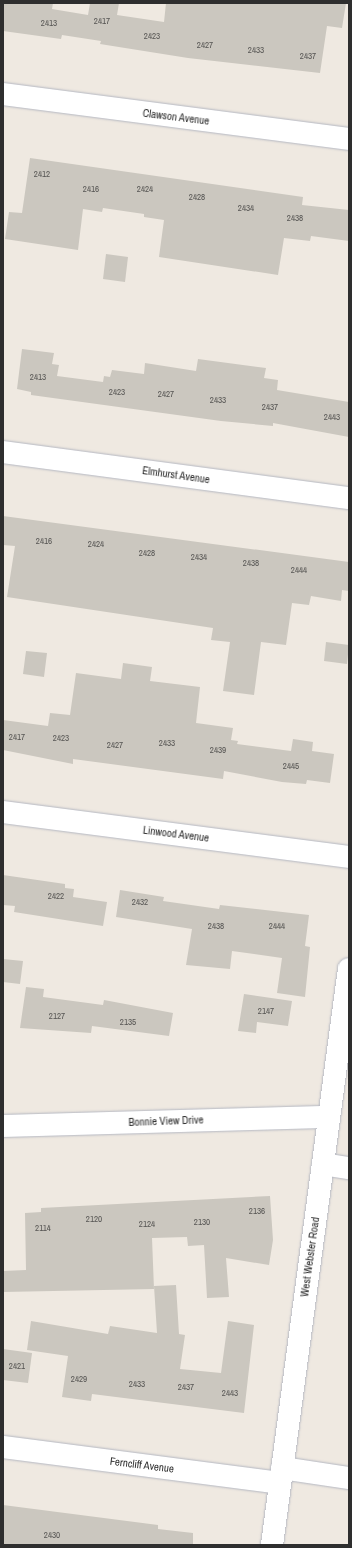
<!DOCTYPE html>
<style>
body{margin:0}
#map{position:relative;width:352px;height:1548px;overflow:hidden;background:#efe9e1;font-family:"Archivo Narrow",sans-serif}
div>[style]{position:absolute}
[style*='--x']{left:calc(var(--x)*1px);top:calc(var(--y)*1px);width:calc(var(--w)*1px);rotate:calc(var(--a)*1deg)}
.building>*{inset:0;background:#cbc7bf}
.roads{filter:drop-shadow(0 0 1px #b4b7c1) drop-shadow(0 0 1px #b4b7c1)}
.minor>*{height:22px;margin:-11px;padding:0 11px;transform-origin:11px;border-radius:11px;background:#fff}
span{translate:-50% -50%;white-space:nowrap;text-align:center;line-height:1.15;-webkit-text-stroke:4px #fff;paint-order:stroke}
.number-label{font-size:9px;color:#555452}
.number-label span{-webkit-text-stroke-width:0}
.street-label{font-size:11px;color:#2e2e2e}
.frame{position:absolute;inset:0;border:4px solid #2e2e2e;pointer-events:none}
</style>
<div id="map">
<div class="building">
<i style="clip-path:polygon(3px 3px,53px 3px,52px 9px,88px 15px,90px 3px,119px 3px,117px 15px,164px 22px,166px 3px,346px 3px,342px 28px,327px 26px,320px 73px,188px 58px,100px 44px,101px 41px,62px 35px,61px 39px,3px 31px)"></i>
<i style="clip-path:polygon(30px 158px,303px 197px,302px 205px,349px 210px,349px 241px,311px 236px,310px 241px,284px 238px,278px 275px,159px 257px,164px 220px,144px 217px,144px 214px,103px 208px,102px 212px,83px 209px,78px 250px,5px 239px,9px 212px,22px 213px)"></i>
<i style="clip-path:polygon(106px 254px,128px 257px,125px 282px,103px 279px)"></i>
<i style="clip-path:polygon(22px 349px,54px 353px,52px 364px,59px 365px,57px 376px,103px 382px,104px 376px,110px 377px,112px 370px,144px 374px,145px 363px,196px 371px,198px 359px,266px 368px,264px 378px,278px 380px,277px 390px,349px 402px,349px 437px,273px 423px,273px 426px,221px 421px,31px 395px,31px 392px,17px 389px)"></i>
<i style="clip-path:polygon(3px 516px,349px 562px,349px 591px,342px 590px,341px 601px,311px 596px,309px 605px,292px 603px,286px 645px,261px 642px,254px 695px,223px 691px,230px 642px,211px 640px,213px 628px,7px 597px,15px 546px,3px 545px)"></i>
<i style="clip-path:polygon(326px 642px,349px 645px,347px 664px,324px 661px)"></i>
<i style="clip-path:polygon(26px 651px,47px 653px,44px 677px,23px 674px)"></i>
<i style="clip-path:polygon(123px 663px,152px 667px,150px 681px,200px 687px,196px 723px,233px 728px,231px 740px,238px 741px,237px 744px,291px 751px,293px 739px,313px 742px,312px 751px,334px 754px,330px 783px,307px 780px,306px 784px,282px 782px,224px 771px,223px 779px,73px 759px,73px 764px,3px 750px,3px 720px,48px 726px,50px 713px,70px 715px,76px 673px,121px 679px)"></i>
<i style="clip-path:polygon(3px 875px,65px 884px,65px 888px,74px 889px,73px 897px,107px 902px,103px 926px,14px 912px,15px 906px,3px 905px)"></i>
<i style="clip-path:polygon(120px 890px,164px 897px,163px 901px,219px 909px,220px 905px,309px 915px,305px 946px,310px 947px,305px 997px,277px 993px,282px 958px,232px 951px,230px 969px,186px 965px,192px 929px,116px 917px)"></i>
<i style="clip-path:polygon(3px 959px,23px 961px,20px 984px,3px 982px)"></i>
<i style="clip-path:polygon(26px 987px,44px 989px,43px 997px,103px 1005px,104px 1000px,173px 1013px,169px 1036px,92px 1026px,91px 1033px,20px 1028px)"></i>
<i style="clip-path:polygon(244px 994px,292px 1001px,288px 1026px,257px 1022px,256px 1033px,238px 1031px)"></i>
<i style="clip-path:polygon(270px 1196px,273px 1240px,269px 1265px,226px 1258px,229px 1297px,207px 1298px,204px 1245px,188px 1246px,187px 1237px,152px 1238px,154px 1289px,3px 1292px,3px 1271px,26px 1270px,25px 1213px,41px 1212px,41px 1208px)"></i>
<i style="clip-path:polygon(176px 1285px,179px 1334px,185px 1335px,180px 1369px,221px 1373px,228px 1321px,254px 1325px,244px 1413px,92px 1394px,91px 1401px,62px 1397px,68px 1356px,27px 1350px,31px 1321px,108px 1334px,110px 1326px,157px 1333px,154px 1286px)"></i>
<i style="clip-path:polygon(3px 1349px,32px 1353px,28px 1383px,3px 1380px)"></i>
<i style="clip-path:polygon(3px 1505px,158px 1525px,158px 1529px,193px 1533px,193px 1545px,3px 1545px)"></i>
</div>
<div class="roads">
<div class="minor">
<i style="--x:3;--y:94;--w:349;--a:7.4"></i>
<i style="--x:3;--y:452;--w:349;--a:7.6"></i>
<i style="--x:3;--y:812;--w:349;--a:7.4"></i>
<i style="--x:3;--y:1126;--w:326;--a:-1.6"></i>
<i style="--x:323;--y:1164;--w:26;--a:9"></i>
<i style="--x:3;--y:1447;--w:279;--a:7.4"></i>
<i style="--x:282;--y:1468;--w:68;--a:8.5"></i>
<i style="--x:272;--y:1545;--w:581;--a:-82.39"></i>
</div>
</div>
<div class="number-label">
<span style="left:102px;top:21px">2417</span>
<span style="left:49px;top:23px">2413</span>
<span style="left:152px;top:36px">2423</span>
<span style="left:205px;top:45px">2427</span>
<span style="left:256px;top:50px">2433</span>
<span style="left:308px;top:56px">2437</span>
<span style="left:42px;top:174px">2412</span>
<span style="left:91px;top:189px">2416</span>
<span style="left:145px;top:189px">2424</span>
<span style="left:197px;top:197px">2428</span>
<span style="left:246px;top:208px">2434</span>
<span style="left:295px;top:218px">2438</span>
<span style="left:38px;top:377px">2413</span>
<span style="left:117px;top:392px">2423</span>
<span style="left:166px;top:394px">2427</span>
<span style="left:218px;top:400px">2433</span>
<span style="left:270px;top:407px">2437</span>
<span style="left:332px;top:417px">2443</span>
<span style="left:44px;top:541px">2416</span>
<span style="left:96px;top:544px">2424</span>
<span style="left:147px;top:553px">2428</span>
<span style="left:199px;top:557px">2434</span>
<span style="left:251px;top:563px">2438</span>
<span style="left:299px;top:570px">2444</span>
<span style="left:17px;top:737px">2417</span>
<span style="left:61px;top:738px">2423</span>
<span style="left:167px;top:743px">2433</span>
<span style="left:115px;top:745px">2427</span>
<span style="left:218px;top:750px">2439</span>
<span style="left:291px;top:766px">2445</span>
<span style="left:56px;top:896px">2422</span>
<span style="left:140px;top:902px">2432</span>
<span style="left:216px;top:926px">2438</span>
<span style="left:277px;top:926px">2444</span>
<span style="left:266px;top:1011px">2147</span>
<span style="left:57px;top:1016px">2127</span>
<span style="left:128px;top:1022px">2135</span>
<span style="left:257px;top:1211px">2136</span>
<span style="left:94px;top:1219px">2120</span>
<span style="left:202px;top:1222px">2130</span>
<span style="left:147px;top:1224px">2124</span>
<span style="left:43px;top:1228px">2114</span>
<span style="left:17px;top:1366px">2421</span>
<span style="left:79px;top:1379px">2429</span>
<span style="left:137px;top:1384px">2433</span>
<span style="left:186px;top:1387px">2437</span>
<span style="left:230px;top:1393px">2443</span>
<span style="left:52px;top:1535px">2430</span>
</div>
<div class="street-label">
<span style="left:176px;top:117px;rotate:7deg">Clawson Avenue</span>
<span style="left:176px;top:475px;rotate:8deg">Elmhurst Avenue</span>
<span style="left:176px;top:834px;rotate:7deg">Linwood Avenue</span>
<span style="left:166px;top:1121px;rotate:-2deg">Bonnie View Drive</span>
<span style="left:310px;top:1257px;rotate:-82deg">West Webster Road</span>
<span style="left:142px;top:1465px;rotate:7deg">Ferncliff Avenue</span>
</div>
<div class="frame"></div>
</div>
